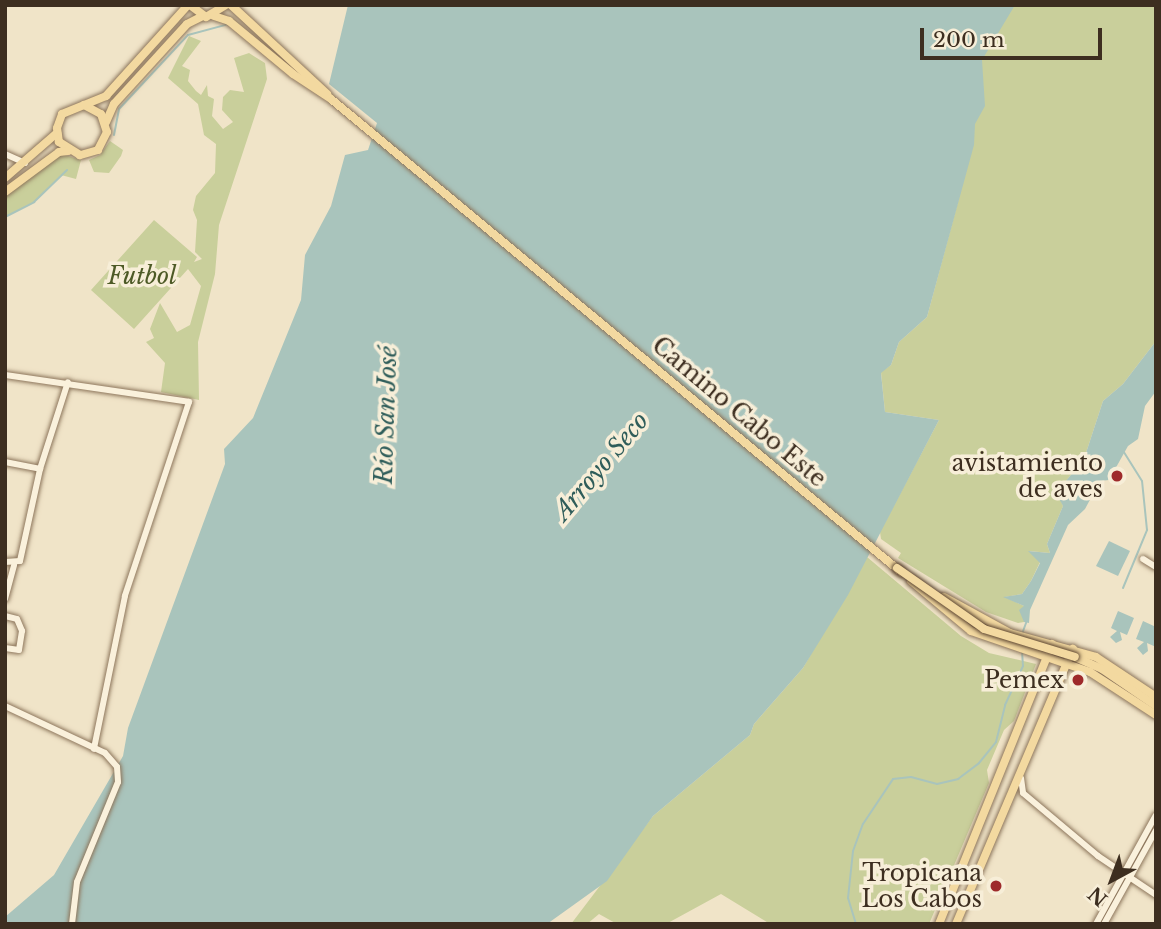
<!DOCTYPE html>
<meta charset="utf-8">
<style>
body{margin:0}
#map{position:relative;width:1161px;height:929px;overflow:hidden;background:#f0e4c8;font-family:"Libre Baskerville",serif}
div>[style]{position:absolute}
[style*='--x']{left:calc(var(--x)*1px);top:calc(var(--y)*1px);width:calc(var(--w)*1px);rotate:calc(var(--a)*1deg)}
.green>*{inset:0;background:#c9cf9b}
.water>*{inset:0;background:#a9c4bc}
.stream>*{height:2px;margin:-1px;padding:0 1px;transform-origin:1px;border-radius:1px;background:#a9c4bc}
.roads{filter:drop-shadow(0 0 2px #8d765c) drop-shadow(0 0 2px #8d765c)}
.minor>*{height:6px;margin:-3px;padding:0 3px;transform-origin:3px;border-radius:3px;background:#faf1dc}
.major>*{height:8px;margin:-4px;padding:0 4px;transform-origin:4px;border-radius:4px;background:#f3d9a0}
.bridges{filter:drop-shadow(0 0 2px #5b4430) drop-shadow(0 0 2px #5b4430)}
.major-bridge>*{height:8px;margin:-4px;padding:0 4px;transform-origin:4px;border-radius:4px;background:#f3d9a0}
.dots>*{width:19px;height:19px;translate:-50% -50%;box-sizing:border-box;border:4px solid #f7eed8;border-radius:50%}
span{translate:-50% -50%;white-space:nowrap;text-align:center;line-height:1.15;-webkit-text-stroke:7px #f7eed8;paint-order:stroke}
.park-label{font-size:23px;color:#4d5a26;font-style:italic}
.street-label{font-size:23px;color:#3d2e20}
.poi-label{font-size:23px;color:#3d2e20}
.right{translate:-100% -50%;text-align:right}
.water-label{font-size:24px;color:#2f5d5a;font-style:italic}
.frame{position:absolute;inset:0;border:7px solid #3d2e20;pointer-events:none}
.north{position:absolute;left:1077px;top:845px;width:70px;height:70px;-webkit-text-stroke:5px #f7eed8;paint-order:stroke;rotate:221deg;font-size:19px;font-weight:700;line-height:28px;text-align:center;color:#3d2e20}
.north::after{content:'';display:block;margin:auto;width:24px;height:32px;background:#3d2e20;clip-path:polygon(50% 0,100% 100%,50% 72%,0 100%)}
.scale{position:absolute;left:920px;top:28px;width:182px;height:32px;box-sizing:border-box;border:4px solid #3d2e20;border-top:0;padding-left:9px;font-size:21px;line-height:24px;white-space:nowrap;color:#3d2e20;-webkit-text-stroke:5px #f7eed8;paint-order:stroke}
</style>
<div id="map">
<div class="green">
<i style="clip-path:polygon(979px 5px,1156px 5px,1156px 341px,1123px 384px,1103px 401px,1084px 459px,1057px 492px,1063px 506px,1047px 544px,1050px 553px,1029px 551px,1040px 562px,1031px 581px,1022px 594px,1005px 597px,1024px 606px,1024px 622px,1018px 623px,986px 612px,898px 558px,901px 553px,881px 539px,880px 532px,939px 420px,885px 412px,881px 372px,891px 365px,899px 342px,927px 317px,959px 198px)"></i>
<i style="clip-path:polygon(189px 36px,201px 41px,182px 66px,190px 70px,188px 81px,196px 91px,201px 95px,207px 85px,208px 96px,214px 99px,212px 116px,223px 129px,233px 122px,222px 110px,223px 97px,230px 90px,244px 92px,234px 58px,249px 53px,265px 63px,267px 79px,219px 225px,215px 274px,198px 342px,199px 400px,161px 392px,165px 363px,146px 342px,154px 338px,150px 329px,160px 303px,177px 332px,190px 325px,201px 286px,188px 269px,134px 329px,91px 290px,154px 220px,197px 257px,194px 262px,202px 259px,195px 252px,197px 220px,193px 210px,196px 196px,215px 173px,216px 144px,204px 135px,198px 104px,168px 78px)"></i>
<i style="clip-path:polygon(110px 141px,123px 150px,121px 156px,109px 173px,94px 172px,89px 160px,100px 155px)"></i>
<i style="clip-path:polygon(65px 155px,81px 160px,76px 179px,61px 175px,34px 202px,5px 217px,5px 196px,56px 157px)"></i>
<i style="clip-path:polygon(867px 557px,961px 636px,989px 653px,1036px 664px,1014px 721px,1004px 730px,987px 770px,989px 783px,929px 924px,770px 924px,721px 894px,666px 924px,617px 924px,599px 914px,587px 924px,571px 924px,653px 816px,750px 735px,754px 724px,803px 668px)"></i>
</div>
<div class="water">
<i style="clip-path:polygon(348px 5px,1015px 5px,982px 60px,985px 106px,975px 124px,974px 145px,927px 317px,899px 342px,891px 365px,881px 373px,885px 412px,939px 420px,848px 595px,803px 668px,754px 724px,750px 735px,653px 816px,607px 881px,547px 924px,5px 924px,5px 917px,54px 875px,123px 756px,128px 728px,225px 464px,224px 449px,253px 418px,301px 300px,305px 255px,331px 206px,345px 155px,368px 150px,377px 123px,329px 84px)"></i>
<i style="clip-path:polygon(1156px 341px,1156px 391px,1145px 406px,1138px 439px,1128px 446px,1109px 480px,1100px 481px,1085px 509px,1068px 525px,1030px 610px,1029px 623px,1024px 622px,1019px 610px,1024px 606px,1003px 597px,1022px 594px,1031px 581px,1040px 563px,1028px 551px,1050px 553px,1047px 544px,1063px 506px,1056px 493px,1084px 459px,1103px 401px,1123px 384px)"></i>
<i style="clip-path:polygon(1109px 541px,1130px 551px,1118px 576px,1096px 566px)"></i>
<i style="clip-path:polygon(1118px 611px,1134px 618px,1127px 635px,1120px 632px,1122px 640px,1116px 643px,1110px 637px,1117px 631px,1111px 628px)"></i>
<i style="clip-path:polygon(1143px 621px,1156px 627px,1156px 647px,1147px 643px,1148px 651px,1143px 655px,1137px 648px,1144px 642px,1136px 639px)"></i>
</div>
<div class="stream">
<i style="--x:242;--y:6;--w:1;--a:-45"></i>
<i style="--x:114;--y:135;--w:26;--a:-79"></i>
<i style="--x:119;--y:109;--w:101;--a:-47"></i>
<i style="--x:188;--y:35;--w:39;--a:-15"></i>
<i style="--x:5;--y:217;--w:33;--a:-27"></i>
<i style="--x:34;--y:202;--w:46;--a:-44.1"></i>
<i style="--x:1123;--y:588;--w:63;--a:-67.5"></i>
<i style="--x:1147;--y:530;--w:49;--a:-95.8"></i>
<i style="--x:1142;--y:481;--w:34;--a:-122"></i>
<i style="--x:1022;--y:634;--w:12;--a:-70"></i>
<i style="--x:856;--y:924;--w:27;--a:-107"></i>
<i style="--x:848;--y:898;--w:47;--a:-83.9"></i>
<i style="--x:853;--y:851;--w:29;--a:-70"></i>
<i style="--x:863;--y:824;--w:54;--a:-56.3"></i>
<i style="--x:893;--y:779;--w:18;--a:-6"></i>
<i style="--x:911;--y:777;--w:27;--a:15"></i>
<i style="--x:937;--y:784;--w:22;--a:-13"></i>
<i style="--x:958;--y:779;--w:26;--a:-37"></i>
<i style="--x:979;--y:763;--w:27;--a:-51"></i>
<i style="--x:996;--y:742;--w:38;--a:-76"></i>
<i style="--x:1005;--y:705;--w:43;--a:-65.2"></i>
<i style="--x:1023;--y:666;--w:13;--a:-94"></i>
</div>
<div class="roads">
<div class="minor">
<i style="--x:5;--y:154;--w:22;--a:24"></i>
<i style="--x:5;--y:375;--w:186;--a:8.3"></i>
<i style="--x:189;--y:402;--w:204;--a:108.3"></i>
<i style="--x:125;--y:596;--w:156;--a:101.5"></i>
<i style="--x:5;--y:462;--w:36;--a:11"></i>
<i style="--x:40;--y:469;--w:91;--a:-72.2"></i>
<i style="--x:1143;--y:559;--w:15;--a:32"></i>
<i style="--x:5;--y:562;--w:15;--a:-4"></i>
<i style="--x:20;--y:561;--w:94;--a:-77.7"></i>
<i style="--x:5;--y:599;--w:35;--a:-75"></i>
<i style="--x:5;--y:616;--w:12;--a:14"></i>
<i style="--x:17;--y:619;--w:13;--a:67"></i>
<i style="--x:22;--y:631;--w:19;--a:99"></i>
<i style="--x:19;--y:650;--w:14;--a:-172"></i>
<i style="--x:5;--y:706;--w:110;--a:25.2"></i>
<i style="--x:105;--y:753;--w:18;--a:49"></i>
<i style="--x:117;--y:767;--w:15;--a:86"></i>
<i style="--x:118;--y:782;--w:108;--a:112.3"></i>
<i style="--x:77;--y:882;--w:42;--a:96.8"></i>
<i style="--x:1021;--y:778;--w:15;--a:82"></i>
<i style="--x:1023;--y:793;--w:98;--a:40"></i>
<i style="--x:1098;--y:856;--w:70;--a:33.9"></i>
<i style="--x:1096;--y:924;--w:124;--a:-61.2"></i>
<i style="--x:1104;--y:924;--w:107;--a:-61"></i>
</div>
<div class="major">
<i style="--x:190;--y:5;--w:20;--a:37"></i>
<i style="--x:206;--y:17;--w:23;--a:-31"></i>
<i style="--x:231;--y:5;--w:131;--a:42.8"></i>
<i style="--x:214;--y:16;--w:16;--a:18"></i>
<i style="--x:229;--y:21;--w:83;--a:39.6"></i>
<i style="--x:293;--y:74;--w:45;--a:33.3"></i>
<i style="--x:331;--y:99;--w:741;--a:39.69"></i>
<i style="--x:84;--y:105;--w:19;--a:28"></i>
<i style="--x:101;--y:114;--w:19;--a:72"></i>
<i style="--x:107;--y:132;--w:20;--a:117"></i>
<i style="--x:98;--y:150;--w:19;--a:164"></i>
<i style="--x:80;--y:155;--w:25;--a:-148"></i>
<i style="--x:59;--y:142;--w:14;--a:-98"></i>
<i style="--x:57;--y:128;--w:15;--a:-70"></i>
<i style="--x:62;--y:114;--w:48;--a:-22.2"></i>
<i style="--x:106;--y:96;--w:122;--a:-48"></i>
<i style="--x:106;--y:122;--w:20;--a:-66"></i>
<i style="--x:114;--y:104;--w:108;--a:-47.6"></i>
<i style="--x:187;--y:24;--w:18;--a:-27"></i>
<i style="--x:5;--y:178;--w:69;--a:-40.9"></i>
<i style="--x:5;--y:192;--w:67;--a:-36.5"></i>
<i style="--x:59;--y:152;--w:9;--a:-6"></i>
<i style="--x:911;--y:581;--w:78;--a:39.8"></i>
<i style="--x:971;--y:631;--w:126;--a:19"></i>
<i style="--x:1090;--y:672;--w:79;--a:33.1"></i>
<i style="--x:944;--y:597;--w:75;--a:28.6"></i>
<i style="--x:1010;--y:633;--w:89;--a:15.6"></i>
<i style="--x:1096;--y:657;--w:72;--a:33.7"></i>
<i style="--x:1075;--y:657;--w:30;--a:24"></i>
<i style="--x:1102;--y:669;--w:65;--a:34.4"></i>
<i style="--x:939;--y:924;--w:302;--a:-68"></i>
<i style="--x:956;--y:924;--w:299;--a:-67"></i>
</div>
</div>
<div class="bridges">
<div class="major-bridge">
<i style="--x:897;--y:568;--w:106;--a:35"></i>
<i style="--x:984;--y:629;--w:95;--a:17.1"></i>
</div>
</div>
<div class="dots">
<i style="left:1117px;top:476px;background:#9e2a2b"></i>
<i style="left:1078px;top:680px;background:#9e2a2b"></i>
<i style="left:996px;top:886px;background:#9e2a2b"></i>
</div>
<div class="park-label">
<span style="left:142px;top:276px">Futbol</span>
</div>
<div class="street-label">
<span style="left:739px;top:412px;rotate:40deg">Camino Cabo Este</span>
</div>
<div class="poi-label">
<span class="right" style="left:1103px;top:476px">avistamiento<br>de aves</span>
<span class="right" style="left:1064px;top:680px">Pemex</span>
<span class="right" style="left:982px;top:886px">Tropicana<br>Los Cabos</span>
</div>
<div class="water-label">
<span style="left:386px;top:415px;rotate:-88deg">Río San José</span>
<span style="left:601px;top:466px;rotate:-50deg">Arroyo Seco</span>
</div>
<div class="frame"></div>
<div class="north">N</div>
<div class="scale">200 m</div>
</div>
